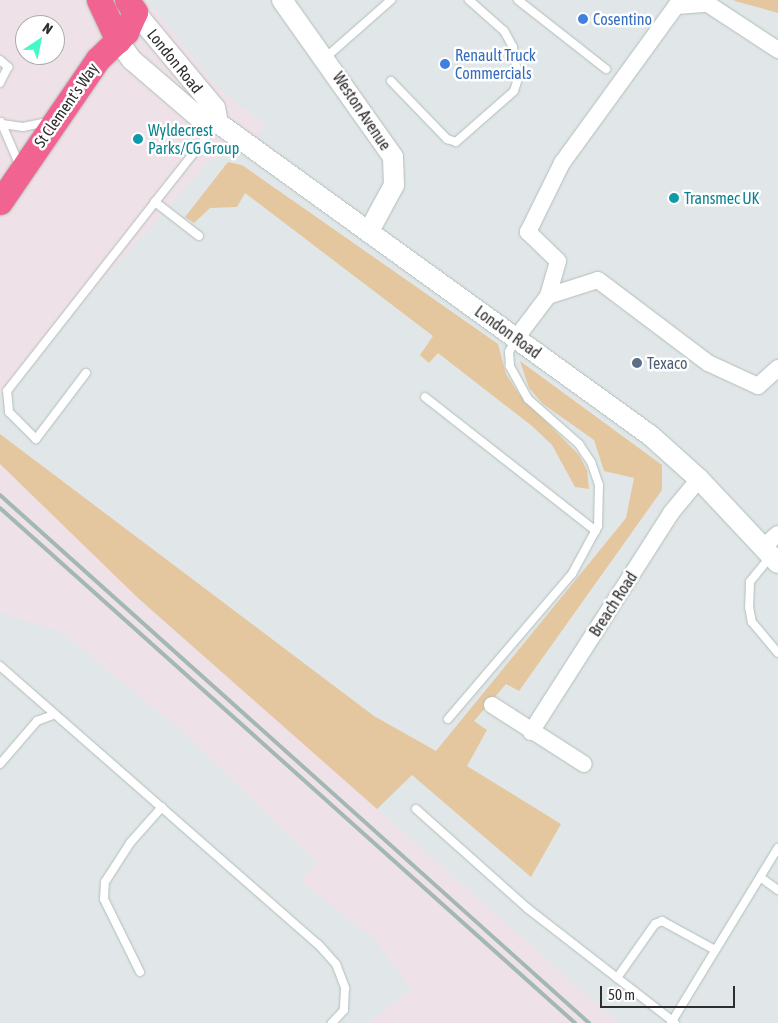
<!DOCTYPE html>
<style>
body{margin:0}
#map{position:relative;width:778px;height:1023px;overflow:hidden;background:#efe1e8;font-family:"Asap Condensed",sans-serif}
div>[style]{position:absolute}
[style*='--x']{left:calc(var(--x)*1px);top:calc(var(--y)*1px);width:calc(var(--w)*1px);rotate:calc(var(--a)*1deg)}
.industrial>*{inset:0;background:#e1e7e8}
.green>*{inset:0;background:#e4c79f}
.roads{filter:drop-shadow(0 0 1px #b1beba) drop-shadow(0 0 1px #b1beba)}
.service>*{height:8px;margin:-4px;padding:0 4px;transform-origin:4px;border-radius:4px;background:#fff}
.minor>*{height:16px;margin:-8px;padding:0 8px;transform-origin:8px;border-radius:8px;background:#fff}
.tertiary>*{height:20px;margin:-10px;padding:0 10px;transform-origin:10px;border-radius:10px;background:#fff}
.primary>*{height:25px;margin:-12.5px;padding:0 12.5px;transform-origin:12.5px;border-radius:12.5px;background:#f16491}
.rail>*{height:4px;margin:-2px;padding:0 2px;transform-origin:2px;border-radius:2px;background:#a3b8b3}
.dots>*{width:14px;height:14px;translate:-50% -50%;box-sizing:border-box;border:2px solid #fff;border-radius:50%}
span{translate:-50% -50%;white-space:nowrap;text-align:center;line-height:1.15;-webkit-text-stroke:5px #fff;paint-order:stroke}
.shop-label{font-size:16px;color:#366cbe}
.left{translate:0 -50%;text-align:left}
.street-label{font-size:16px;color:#2e2e2e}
.culture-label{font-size:16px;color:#0d838f}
.service-label{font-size:16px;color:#4e5e75}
.north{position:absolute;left:15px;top:15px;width:50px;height:50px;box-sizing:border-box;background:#fff;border:1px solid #ababab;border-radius:50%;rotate:34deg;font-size:14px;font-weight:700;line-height:20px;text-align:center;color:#2e2e2e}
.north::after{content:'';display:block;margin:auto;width:18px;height:22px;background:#44f9c8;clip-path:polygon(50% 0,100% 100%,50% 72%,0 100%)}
.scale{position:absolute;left:600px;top:986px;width:135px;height:22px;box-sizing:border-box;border:2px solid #2e2e2e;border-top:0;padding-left:6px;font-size:15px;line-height:18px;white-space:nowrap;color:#2e2e2e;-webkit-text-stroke:4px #fff;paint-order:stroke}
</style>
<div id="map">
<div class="industrial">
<i style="clip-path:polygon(147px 0,778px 0,778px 1023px,618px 1023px,377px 809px,435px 751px,374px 716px,0 434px,0 395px,209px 161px,248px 146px,266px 126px,214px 84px)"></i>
<i style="clip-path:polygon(0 612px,60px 631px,181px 730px,318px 863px,300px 880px,376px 941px,412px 990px,368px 1023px,0 1023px)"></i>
</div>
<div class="green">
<i style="clip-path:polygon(734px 0,778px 0,778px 13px,735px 1px)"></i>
<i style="clip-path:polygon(228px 162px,242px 165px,498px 344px,506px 374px,519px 394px,579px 455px,587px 470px,589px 489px,575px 487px,552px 445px,532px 426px,438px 353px,429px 363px,420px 355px,433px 336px,245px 193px,237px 207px,210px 208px,194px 223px,185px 217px)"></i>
<i style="clip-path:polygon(520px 361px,662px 465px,662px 490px,519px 691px,506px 684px,474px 721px,487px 730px,467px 766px,561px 824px,531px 877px,412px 775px,377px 809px,139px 599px,0 464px,0 434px,374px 716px,436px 751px,626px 518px,634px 478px,604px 471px,594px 440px,543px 404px,529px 388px)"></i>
</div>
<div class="roads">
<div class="service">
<i style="--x:518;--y:0;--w:112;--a:38.1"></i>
<i style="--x:325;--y:58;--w:88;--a:-41.3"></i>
<i style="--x:0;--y:60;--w:11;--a:41"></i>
<i style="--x:8;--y:67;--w:18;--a:117"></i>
<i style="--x:391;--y:81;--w:81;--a:46"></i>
<i style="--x:447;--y:139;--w:9;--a:18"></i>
<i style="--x:456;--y:142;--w:77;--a:-41.3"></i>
<i style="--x:514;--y:91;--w:13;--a:-72"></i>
<i style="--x:518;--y:79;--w:32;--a:-99"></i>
<i style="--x:513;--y:47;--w:18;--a:-119"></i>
<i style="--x:504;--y:31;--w:47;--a:-138.5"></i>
<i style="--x:1;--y:122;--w:46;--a:66.8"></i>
<i style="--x:2;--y:124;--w:21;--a:8"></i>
<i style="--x:23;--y:127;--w:25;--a:-12"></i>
<i style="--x:199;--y:236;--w:56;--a:-142.3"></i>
<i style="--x:155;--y:202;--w:97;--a:-51.7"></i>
<i style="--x:86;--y:373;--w:83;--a:127.1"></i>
<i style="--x:36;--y:439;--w:38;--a:-135"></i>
<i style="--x:9;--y:412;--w:21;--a:-95"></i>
<i style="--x:7;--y:391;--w:240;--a:-51.9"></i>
<i style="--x:425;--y:397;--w:217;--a:38.1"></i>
<i style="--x:770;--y:557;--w:32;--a:129"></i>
<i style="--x:750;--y:582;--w:25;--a:92"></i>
<i style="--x:749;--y:607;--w:15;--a:79"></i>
<i style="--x:752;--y:622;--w:40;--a:50"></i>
<i style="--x:0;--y:666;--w:422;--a:41.2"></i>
<i style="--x:318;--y:944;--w:27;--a:48"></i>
<i style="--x:336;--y:964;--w:26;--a:69"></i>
<i style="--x:345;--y:988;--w:22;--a:93"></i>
<i style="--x:344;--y:1010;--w:18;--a:133"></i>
<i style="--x:448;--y:719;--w:191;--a:-49.5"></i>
<i style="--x:572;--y:574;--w:55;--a:-61.6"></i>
<i style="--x:598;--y:526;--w:41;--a:-88.6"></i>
<i style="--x:599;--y:485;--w:24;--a:-109"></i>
<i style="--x:591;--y:462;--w:22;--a:-124"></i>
<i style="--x:579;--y:444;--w:68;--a:-138.6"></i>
<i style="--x:528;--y:399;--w:38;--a:-119"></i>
<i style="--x:510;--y:366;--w:14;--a:-94"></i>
<i style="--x:509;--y:352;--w:15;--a:-62"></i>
<i style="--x:0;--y:764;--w:57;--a:-49.3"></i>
<i style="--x:37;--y:721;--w:17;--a:-21"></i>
<i style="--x:416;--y:809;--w:149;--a:41.7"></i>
<i style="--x:527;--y:908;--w:187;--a:37.8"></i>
<i style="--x:760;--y:877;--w:22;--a:36"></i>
<i style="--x:140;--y:972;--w:81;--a:-116.3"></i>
<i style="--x:104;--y:899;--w:17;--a:-87"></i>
<i style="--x:105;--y:882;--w:46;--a:-57.3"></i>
<i style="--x:130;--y:843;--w:48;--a:-48.4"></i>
<i style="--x:617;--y:978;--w:66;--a:-54.9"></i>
<i style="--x:655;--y:924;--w:8;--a:-23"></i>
<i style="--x:662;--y:921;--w:60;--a:28.7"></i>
<i style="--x:671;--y:1023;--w:205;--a:-58.6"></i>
</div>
<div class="minor">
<i style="--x:548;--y:296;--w:52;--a:-17.7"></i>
<i style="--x:598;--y:280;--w:138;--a:37"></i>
<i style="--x:708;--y:363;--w:55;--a:24.7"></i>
<i style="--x:758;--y:386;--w:27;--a:-42"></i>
<i style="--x:517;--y:337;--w:51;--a:-52.9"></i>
<i style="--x:548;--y:296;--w:36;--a:-74"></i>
<i style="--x:558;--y:261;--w:42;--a:-136"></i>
<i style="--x:528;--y:232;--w:77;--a:-63.8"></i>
<i style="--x:562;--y:163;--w:194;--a:-54"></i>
<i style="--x:676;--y:6;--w:32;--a:-4"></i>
<i style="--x:708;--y:4;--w:84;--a:33.3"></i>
<i style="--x:763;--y:547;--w:20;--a:-41"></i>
<i style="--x:492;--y:705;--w:109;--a:32.7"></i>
<i style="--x:531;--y:732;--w:260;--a:-57.4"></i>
<i style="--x:671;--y:513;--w:44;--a:-50.5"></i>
</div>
<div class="tertiary">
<i style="--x:282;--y:0;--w:192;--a:54.7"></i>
<i style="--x:393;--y:157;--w:28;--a:88"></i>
<i style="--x:394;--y:185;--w:52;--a:118.5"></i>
<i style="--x:135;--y:12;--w:125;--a:50.2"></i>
<i style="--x:215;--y:108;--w:15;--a:79"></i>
<i style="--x:118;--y:41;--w:24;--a:54"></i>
<i style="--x:132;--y:60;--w:95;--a:40.7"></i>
<i style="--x:204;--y:122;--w:14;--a:4"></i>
<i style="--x:218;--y:123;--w:534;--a:35.86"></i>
<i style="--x:651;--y:436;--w:64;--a:41.9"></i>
<i style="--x:699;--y:479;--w:115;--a:46.8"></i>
</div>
<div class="primary">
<i style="--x:99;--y:0;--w:45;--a:65.1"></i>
<i style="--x:0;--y:202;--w:173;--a:-55.6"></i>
<i style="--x:98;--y:59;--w:39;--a:-44"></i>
<i style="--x:126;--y:32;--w:22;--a:-66"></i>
<i style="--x:135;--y:12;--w:14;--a:-124"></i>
</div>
</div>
<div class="rail">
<i style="--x:0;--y:495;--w:791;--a:41.87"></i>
<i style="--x:0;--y:508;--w:772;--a:41.85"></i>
</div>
<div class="dots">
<i style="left:583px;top:19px;background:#3f7fe0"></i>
<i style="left:445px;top:64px;background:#3f7fe0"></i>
<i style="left:138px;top:139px;background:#0f9aa8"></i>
<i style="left:674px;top:198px;background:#0f9aa8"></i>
<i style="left:637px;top:363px;background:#5c6f8a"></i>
</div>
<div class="shop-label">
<span class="left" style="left:593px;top:19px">Cosentino</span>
<span class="left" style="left:455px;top:64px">Renault Truck<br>Commercials</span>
</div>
<div class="street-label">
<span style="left:175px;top:61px;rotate:51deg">London Road</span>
<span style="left:66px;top:105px;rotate:-55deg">St Clement's Way</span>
<span style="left:362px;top:111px;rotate:56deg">Weston Avenue</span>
<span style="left:508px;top:332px;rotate:36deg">London Road</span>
<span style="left:613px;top:604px;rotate:-57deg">Breach Road</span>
</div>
<div class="culture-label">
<span class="left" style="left:148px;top:139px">Wyldecrest<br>Parks/CG Group</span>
<span class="left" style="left:684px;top:198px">Transmec UK</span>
</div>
<div class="service-label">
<span class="left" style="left:647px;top:363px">Texaco</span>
</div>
<div class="north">N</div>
<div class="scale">50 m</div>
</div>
